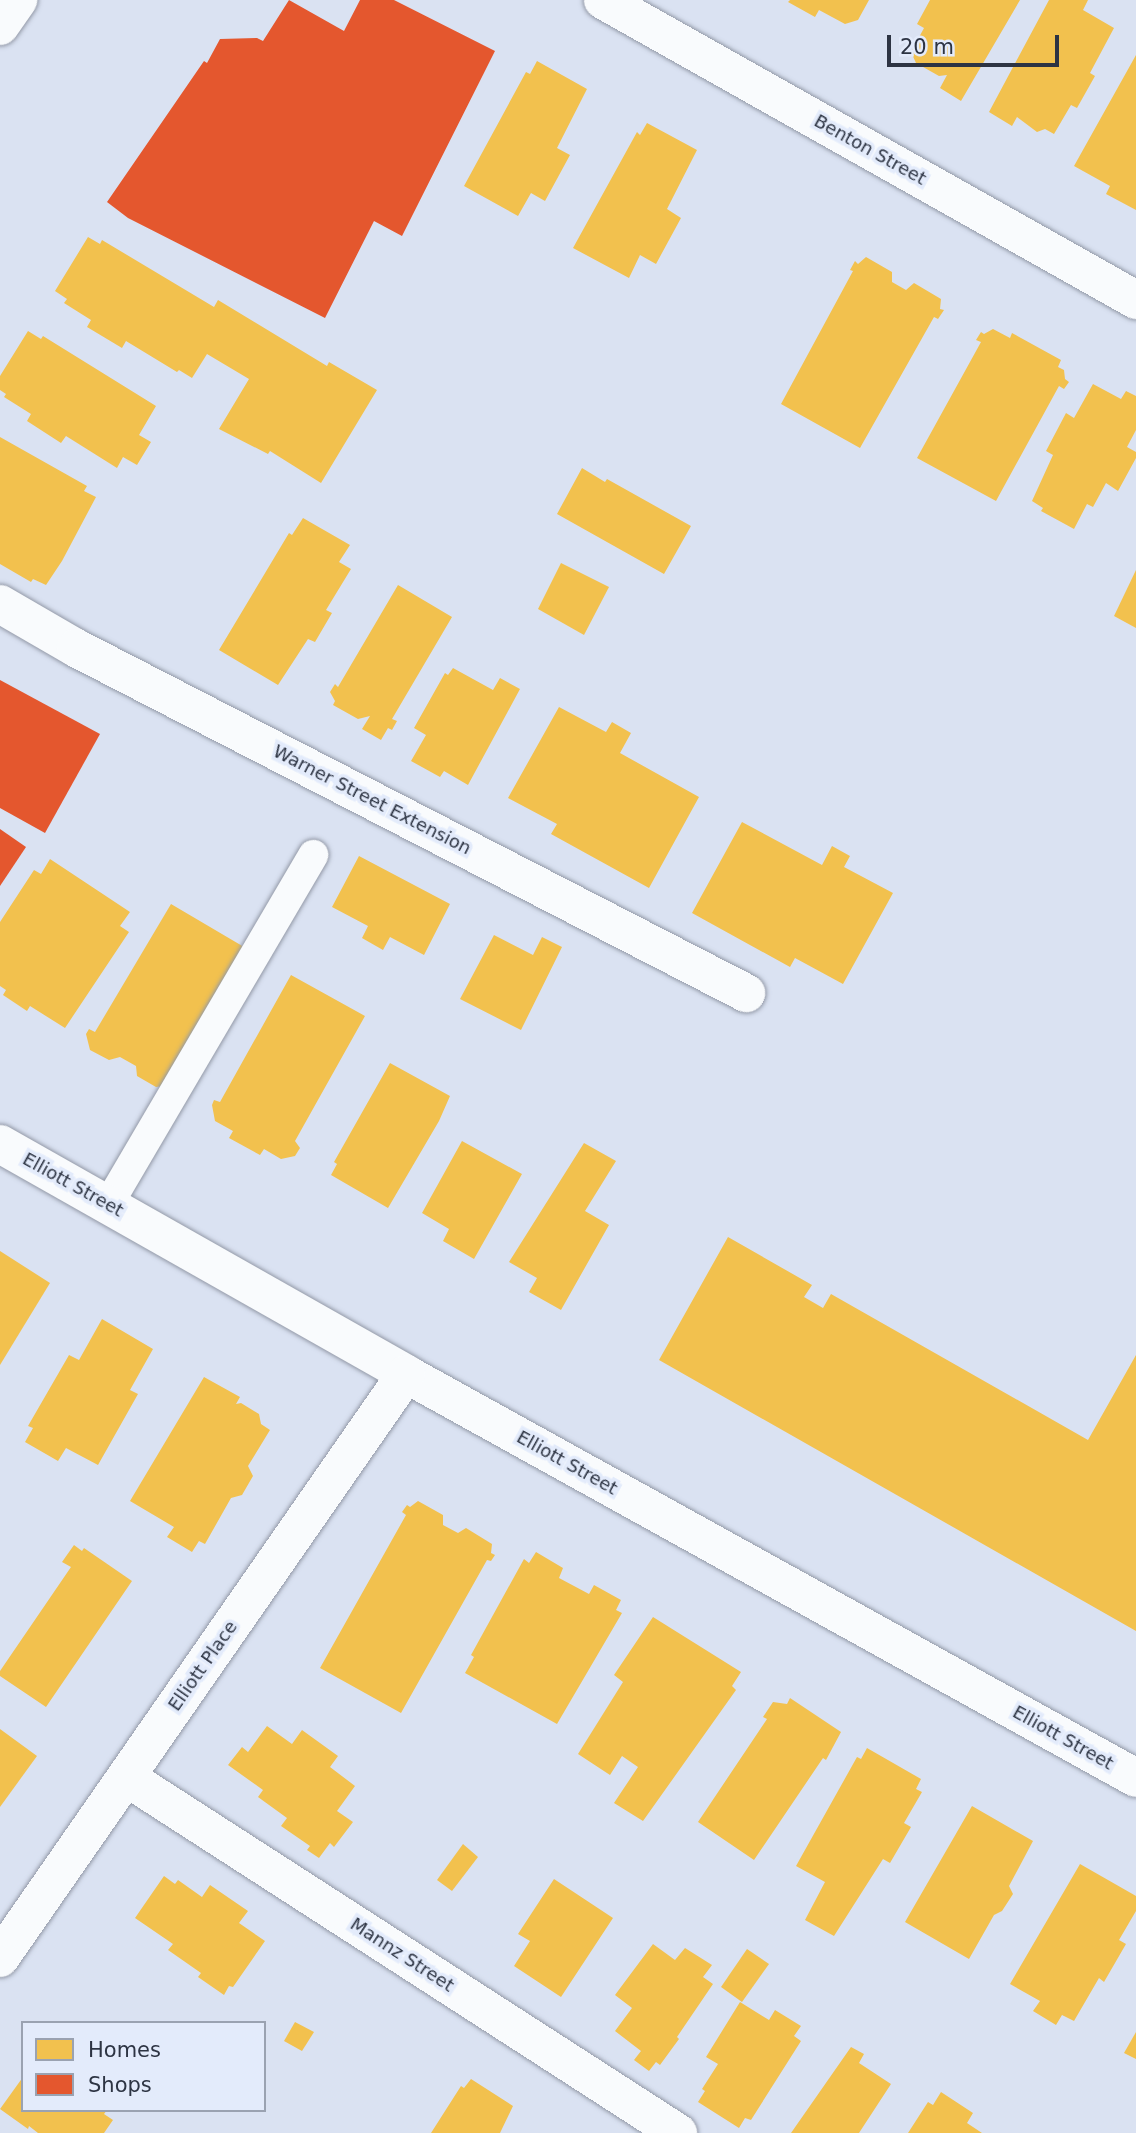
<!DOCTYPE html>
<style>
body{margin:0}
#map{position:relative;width:1136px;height:2133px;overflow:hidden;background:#dae2f2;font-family:"DejaVu Sans",sans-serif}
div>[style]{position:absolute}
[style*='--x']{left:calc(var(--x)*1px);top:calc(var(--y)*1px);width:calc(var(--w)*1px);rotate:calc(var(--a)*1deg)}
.homes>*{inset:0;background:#f2c14e}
.shops>*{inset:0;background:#e4572e}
.roads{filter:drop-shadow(0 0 2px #9399a7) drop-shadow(0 0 2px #9399a7)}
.service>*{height:30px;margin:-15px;padding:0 15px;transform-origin:15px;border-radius:15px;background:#f9fbfd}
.minor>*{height:38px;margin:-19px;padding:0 19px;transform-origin:19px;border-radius:19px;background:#f9fbfd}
.secondary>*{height:38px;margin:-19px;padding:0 19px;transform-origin:19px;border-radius:19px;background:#f9fbfd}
span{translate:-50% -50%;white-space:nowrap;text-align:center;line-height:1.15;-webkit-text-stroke:7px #e3ebfb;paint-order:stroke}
.street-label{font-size:18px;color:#2d3443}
.legend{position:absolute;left:21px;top:2021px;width:245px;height:91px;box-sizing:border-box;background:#e3ebfb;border:2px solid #9aa2b1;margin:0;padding:9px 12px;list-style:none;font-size:21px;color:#2d3443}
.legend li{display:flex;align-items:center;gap:14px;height:35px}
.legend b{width:35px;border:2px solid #9aa2b1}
.scale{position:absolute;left:887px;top:35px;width:172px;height:32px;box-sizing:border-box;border:4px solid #2d3443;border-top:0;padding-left:9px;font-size:21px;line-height:24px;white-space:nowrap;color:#2d3443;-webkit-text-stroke:5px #e3ebfb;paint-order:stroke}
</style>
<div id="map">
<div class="homes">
<i style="clip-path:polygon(790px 0,869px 0,858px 20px,845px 24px,819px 10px,815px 17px,788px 2px)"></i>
<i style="clip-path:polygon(930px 0,1020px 0,961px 101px,940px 88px,947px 75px,939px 76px,916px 63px,911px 52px,924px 28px,917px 24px)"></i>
<i style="clip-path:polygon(1049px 0,1088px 0,1083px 10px,1114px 28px,1090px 73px,1095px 76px,1077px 108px,1071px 105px,1054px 134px,1045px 129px,1037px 132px,1017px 117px,1012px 126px,989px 112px)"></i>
<i style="clip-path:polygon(1136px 55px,1136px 210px,1106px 194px,1110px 186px,1074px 166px)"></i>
<i style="clip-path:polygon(537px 61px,587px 89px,557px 148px,570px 155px,545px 201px,531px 193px,518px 216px,464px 186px,526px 72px,530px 74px)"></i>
<i style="clip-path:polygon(647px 123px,697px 150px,667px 209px,681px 218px,656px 264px,640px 255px,629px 278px,573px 248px,637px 132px,640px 135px)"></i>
<i style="clip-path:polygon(88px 237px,100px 244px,102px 240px,214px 307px,218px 300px,327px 366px,329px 362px,377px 390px,321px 483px,270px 451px,268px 454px,219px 429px,249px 379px,207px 354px,192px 378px,179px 370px,177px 372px,126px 341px,122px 348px,87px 327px,91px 320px,64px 303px,67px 299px,55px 291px)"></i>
<i style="clip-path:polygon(866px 257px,892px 272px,892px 282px,906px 290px,914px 283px,941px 299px,940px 309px,944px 310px,938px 319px,934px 317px,860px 448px,781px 404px,853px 271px,850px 270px,855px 261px,858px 264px)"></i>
<i style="clip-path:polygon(993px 329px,1010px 338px,1012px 333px,1061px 360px,1058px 367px,1064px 370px,1065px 379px,1069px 382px,1064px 389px,1059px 386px,996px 501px,917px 458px,981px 342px,976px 340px,981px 332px,984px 334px)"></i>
<i style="clip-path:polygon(28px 331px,41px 339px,43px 336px,156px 406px,139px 435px,151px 442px,137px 465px,123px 457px,117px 468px,66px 436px,61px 443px,27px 421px,31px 414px,4px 397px,6px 394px,0 390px,0 376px)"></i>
<i style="clip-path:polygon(1093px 384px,1121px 399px,1126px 391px,1136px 396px,1136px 430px,1127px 447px,1136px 452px,1136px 458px,1118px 491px,1106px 483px,1093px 507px,1087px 504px,1074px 529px,1041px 511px,1043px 508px,1032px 501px,1053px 455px,1046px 451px,1066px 413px,1074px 418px)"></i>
<i style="clip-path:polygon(0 437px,87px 486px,84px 491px,96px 497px,62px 561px,46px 585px,33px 579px,31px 582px,0 564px)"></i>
<i style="clip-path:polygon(582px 468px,605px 482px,607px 479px,691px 526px,664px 574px,557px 514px)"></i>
<i style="clip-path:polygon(303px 518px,350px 545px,339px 562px,351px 569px,326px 610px,332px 613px,315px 642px,308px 639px,278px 685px,219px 650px,289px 533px,292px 535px)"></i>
<i style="clip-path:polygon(561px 563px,609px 587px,584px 635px,538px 609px)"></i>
<i style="clip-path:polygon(1136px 570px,1136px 628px,1114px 616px)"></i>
<i style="clip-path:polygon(398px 585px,452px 617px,392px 719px,397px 721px,392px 730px,388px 728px,381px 740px,362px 729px,370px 716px,358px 719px,333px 705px,335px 701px,330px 692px,335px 684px,338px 687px)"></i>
<i style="clip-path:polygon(453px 668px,493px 690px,500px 678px,520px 689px,468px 785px,444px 771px,440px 777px,411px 761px,426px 735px,414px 728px,445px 673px,448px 675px)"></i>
<i style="clip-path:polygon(559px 707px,606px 732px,612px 722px,631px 733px,620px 753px,699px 797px,649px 888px,551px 834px,557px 824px,508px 798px)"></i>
<i style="clip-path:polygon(742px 822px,822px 865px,832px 846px,850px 856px,844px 867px,893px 893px,843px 984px,795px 958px,790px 967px,692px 913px)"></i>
<i style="clip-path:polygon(359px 856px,450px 904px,424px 955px,390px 937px,383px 950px,362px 938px,368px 926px,332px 907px)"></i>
<i style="clip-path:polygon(50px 859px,130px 912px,120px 926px,129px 932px,65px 1028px,30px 1006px,27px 1011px,3px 995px,6px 990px,0 986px,0 922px,34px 870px,41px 874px)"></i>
<i style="clip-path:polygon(171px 904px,244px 947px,170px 1085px,156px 1087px,137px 1076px,136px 1066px,120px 1057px,109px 1060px,90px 1050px,86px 1034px,89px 1029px,95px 1032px)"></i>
<i style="clip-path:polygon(494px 935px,533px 955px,542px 937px,562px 947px,521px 1030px,460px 999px)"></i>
<i style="clip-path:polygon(291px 975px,365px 1016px,295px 1141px,300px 1148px,295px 1156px,281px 1159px,264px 1149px,260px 1155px,229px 1138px,233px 1131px,215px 1121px,212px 1105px,214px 1100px,220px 1102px)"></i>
<i style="clip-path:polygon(390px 1063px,450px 1096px,439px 1121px,388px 1208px,331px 1175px,337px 1164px,334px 1162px)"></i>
<i style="clip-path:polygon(462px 1141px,522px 1174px,474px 1259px,443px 1241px,449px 1229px,422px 1213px)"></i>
<i style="clip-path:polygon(584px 1143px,616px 1161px,585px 1211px,609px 1225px,561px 1310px,529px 1292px,537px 1278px,509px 1262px)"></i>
<i style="clip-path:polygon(728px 1237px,812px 1285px,804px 1297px,823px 1308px,831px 1294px,1088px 1440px,1136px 1355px,1136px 1631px,659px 1360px)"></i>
<i style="clip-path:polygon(0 1251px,50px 1283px,0 1365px)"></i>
<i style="clip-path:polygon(102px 1319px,153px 1349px,130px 1390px,138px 1394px,98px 1465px,66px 1448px,58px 1461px,25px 1442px,33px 1428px,28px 1426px,69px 1355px,79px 1360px)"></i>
<i style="clip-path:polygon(204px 1377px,240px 1397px,236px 1404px,241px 1403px,259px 1414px,261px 1424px,270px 1430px,248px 1466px,253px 1476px,242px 1495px,231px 1498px,205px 1544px,199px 1541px,192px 1552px,167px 1537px,174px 1527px,130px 1501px)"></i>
<i style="clip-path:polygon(418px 1501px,443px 1515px,443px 1525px,458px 1533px,466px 1528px,492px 1544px,491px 1553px,495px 1555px,491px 1561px,487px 1560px,401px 1713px,320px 1668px,406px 1515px,402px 1512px,407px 1505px,410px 1507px)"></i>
<i style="clip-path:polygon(74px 1545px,82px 1551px,84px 1548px,132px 1581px,46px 1707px,0 1676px,0 1671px,71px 1567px,62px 1562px)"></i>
<i style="clip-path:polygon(536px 1552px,563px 1568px,559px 1578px,589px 1594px,594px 1585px,621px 1600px,616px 1610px,622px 1613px,557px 1724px,465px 1673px,474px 1657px,471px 1655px,524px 1559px,529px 1563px)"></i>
<i style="clip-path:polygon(653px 1617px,741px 1672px,732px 1686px,736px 1690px,643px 1821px,614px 1803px,638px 1767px,622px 1756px,610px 1775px,578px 1754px,623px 1682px,614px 1675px)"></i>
<i style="clip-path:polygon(790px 1698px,841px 1732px,826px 1760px,823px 1758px,754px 1860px,698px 1822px,767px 1719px,763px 1717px,773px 1702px,787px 1704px)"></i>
<i style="clip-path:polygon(267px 1726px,292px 1744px,302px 1730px,338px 1756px,330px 1767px,355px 1786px,337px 1811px,353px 1822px,334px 1847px,330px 1843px,319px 1858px,307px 1850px,310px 1846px,281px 1826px,287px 1818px,258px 1797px,263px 1790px,228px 1765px,242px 1747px,248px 1752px)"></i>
<i style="clip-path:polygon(0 1729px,37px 1756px,0 1807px)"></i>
<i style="clip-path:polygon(867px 1748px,921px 1779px,916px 1789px,922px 1792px,904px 1823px,911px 1827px,890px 1863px,883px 1859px,834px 1936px,805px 1920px,825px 1882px,796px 1866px,857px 1757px,861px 1759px)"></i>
<i style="clip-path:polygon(972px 1806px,1033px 1841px,1009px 1886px,1013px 1894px,1002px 1911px,994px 1915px,969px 1959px,905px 1922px)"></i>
<i style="clip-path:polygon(463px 1844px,478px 1857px,452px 1891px,437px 1880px)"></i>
<i style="clip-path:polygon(1080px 1864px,1136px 1896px,1136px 1911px,1119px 1940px,1126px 1944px,1104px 1982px,1099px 1978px,1074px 2021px,1062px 2015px,1056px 2025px,1033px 2011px,1040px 2001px,1010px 1984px)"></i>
<i style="clip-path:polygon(164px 1876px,175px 1884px,178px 1880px,202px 1897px,210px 1885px,248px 1911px,239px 1923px,265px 1941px,233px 1987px,229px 1986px,224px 1995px,198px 1977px,201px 1973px,168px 1950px,173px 1944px,135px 1918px)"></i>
<i style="clip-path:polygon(554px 1879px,613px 1918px,561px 1997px,514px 1966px,530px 1941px,518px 1934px)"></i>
<i style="clip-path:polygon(653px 1944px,675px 1960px,685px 1948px,712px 1965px,703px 1977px,713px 1984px,677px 2037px,679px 2039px,660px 2065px,656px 2062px,649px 2071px,634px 2060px,641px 2051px,615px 2031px,632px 2008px,615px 1995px)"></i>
<i style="clip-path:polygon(747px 1949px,769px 1964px,742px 2002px,721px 1987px)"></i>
<i style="clip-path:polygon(740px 2002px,769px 2020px,775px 2010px,801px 2026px,794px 2036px,801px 2041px,751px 2120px,745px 2118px,739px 2128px,698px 2102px,705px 2091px,702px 2089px,718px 2064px,706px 2057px)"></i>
<i style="clip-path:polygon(295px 2022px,314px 2032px,302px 2051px,284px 2041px)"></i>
<i style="clip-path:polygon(1136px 2032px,1136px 2059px,1124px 2053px)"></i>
<i style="clip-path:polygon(851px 2047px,864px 2054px,859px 2063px,891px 2084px,859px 2133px,791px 2133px)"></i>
<i style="clip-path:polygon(23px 2077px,23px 2110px,107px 2110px,104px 2114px,113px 2120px,104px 2133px,38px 2133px,29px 2126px,28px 2129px,0 2109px)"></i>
<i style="clip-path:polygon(471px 2079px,513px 2106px,500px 2133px,431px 2133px,461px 2086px,464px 2088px)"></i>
<i style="clip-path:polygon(941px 2092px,973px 2113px,967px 2123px,982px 2133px,908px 2133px,928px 2102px,933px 2105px)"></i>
</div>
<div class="shops">
<i style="clip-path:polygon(289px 0,344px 31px,360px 0,394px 0,495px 51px,402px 236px,374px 221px,325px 318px,128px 218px,107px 202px,204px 61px,207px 63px,220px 39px,257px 38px,263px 41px)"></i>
<i style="clip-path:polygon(0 680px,100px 734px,45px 833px,0 808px)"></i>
<i style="clip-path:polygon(0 829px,26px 847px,0 886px)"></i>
</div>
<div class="roads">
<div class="service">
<i style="--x:108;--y:1205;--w:406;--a:-59.6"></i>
</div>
<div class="minor">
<i style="--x:603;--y:0;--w:612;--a:29.37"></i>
<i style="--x:0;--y:604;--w:88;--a:30.1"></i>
<i style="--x:76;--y:648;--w:754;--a:27.25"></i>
<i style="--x:0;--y:1144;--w:467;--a:29.5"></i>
<i style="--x:406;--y:1374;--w:834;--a:28.96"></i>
<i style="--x:126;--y:1777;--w:657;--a:32.82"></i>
<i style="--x:0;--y:1958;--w:711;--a:-55.19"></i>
</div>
<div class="secondary">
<i style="--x:0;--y:26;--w:32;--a:-55"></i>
</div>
</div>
<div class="street-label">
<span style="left:870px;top:150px;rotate:29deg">Benton Street</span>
<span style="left:372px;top:800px;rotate:27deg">Warner Street Extension</span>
<span style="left:73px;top:1185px;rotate:29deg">Elliott Street</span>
<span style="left:567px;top:1463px;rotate:29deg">Elliott Street</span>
<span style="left:203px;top:1666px;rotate:-55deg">Elliott Place</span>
<span style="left:1063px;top:1738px;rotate:29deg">Elliott Street</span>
<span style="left:402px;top:1955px;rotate:33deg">Mannz Street</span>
</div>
<ul class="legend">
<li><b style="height:19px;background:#f2c14e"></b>Homes</li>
<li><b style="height:19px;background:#e4572e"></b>Shops</li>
</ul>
<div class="scale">20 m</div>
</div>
